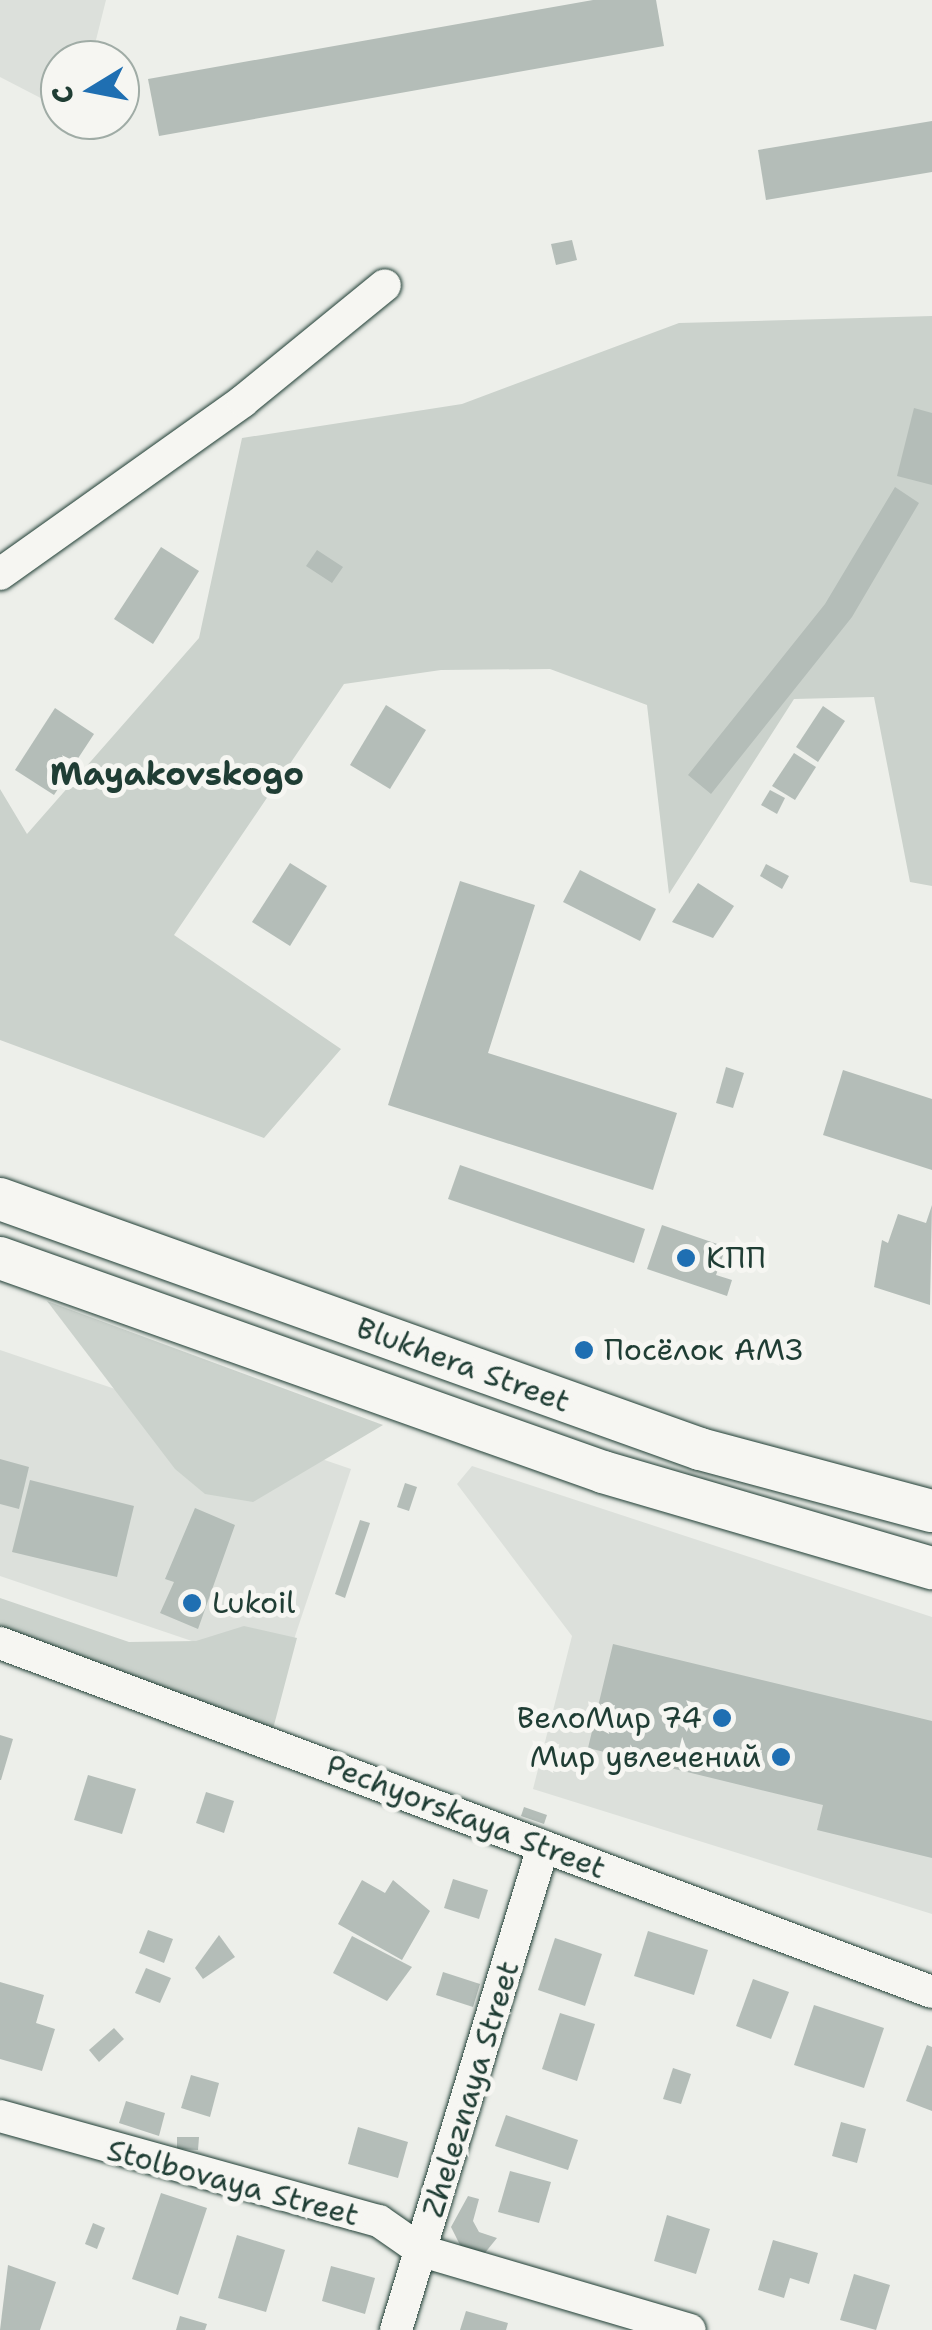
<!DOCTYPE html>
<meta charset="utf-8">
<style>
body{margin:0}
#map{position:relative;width:932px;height:2330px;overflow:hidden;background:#edefea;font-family:"Shantell Sans",sans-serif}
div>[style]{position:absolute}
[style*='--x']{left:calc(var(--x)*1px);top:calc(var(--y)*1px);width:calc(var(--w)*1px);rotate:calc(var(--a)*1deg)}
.built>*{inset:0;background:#dce0db}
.green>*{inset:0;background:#cbd2cc}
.building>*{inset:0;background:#b4bdb8}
.roads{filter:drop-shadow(0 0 2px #1f3d34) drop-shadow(0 0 2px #1f3d34)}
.minor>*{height:32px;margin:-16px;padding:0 16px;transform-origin:16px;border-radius:16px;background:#f6f6f2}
.major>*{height:42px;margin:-21px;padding:0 21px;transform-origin:21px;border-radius:21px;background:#f6f6f2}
.dots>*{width:28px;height:28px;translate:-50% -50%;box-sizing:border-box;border:5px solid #f6f6f2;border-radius:50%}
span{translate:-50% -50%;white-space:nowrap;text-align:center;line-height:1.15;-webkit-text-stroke:10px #f6f6f2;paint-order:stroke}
.poi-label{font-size:30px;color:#1f3d34}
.left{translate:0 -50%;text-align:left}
.right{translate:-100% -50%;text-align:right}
.street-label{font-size:30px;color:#1f3d34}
.neighbourhood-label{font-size:32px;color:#1f3d34;font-weight:700}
.north{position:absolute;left:40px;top:40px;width:100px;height:100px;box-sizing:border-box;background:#f6f6f2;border:2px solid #a0aca6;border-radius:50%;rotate:260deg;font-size:28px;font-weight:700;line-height:40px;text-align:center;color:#1f3d34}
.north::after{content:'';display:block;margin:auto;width:35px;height:45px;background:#1f6fb2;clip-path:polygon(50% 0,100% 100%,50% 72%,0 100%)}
</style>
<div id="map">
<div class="built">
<i style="clip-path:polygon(0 0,106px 0,91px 60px,60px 60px,60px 108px,0 77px)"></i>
<i style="clip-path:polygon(0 1350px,351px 1469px,283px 1672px,0 1576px)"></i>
<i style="clip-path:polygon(472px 1466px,932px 1617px,932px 1914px,533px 1789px,572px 1636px,457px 1484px)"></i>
</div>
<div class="green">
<i style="clip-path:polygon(932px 316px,932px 886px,910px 882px,874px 697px,794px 699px,669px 894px,647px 705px,550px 669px,441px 670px,344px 684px,174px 935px,341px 1049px,264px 1138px,0 1040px,0 789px,27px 834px,199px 638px,242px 438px,462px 404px,679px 323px)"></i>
<i style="clip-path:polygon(47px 1301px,383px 1425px,253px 1502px,205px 1494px,175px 1469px)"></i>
<i style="clip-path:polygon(0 1598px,129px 1642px,196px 1641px,244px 1626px,297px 1638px,273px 1729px,0 1631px)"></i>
</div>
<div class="building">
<i style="clip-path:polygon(593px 0,656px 0,664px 46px,159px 136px,148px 79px)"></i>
<i style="clip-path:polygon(932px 121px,932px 172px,766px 200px,758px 150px)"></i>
<i style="clip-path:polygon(572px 240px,577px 260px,556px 265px,551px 244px)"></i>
<i style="clip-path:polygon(914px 408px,932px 413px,932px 485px,897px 476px)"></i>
<i style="clip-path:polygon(895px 487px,919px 503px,852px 617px,711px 794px,688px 775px,825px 604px)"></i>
<i style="clip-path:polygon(161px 547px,199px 571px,153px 644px,114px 619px)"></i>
<i style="clip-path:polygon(317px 550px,343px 567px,332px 583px,306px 566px)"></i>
<i style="clip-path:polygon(386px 705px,426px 730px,390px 789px,350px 765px)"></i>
<i style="clip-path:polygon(823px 706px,845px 721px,818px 762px,796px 747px)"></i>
<i style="clip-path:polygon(55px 708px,94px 734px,54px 795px,15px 770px)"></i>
<i style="clip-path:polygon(794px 753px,816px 767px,795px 800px,772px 786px)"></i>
<i style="clip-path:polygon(770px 790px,785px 798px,777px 814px,761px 805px)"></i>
<i style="clip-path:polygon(290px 863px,327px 886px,290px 946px,252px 922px)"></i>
<i style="clip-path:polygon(766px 864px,789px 876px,782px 889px,760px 876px)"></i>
<i style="clip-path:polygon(580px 870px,656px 909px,640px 941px,563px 902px)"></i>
<i style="clip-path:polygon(460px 881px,535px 905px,488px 1053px,677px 1113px,653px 1190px,388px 1105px)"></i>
<i style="clip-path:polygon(698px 883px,734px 906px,713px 938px,672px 922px)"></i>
<i style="clip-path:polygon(726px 1067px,744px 1073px,733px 1108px,716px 1103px)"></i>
<i style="clip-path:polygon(843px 1070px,932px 1099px,932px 1170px,823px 1135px)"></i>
<i style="clip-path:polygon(460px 1165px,645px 1229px,634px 1263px,448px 1199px)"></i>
<i style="clip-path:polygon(932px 1205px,930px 1305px,874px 1287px,882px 1240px,888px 1243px,898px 1214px,926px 1223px)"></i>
<i style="clip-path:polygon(662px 1225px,726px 1247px,716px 1275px,732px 1280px,727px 1296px,647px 1269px)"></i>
<i style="clip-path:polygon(576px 1343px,598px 1351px,594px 1360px,573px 1352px)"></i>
<i style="clip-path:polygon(0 1459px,29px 1467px,19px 1509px,0 1504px)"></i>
<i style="clip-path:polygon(30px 1480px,134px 1506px,117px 1577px,12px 1552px)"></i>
<i style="clip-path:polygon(405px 1483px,417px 1487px,409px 1511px,397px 1507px)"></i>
<i style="clip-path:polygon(195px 1508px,235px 1525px,198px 1629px,160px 1613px,174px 1582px,165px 1579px)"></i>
<i style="clip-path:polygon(360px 1520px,370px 1523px,345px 1598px,335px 1594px)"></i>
<i style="clip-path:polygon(613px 1644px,932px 1721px,932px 1858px,817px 1830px,823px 1805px,588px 1748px)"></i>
<i style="clip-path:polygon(0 1735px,13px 1739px,1px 1780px,0 1780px)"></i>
<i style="clip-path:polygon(88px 1775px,136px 1789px,122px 1834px,74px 1820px)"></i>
<i style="clip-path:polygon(206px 1792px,234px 1801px,224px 1833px,196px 1823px)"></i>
<i style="clip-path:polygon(524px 1807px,547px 1815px,544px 1824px,521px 1816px)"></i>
<i style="clip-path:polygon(453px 1879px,488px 1890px,479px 1919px,444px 1908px)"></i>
<i style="clip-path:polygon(362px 1880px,385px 1893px,393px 1880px,430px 1911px,402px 1960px,338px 1924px)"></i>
<i style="clip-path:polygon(148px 1930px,173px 1939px,164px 1963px,139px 1953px)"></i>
<i style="clip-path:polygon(648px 1931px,708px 1950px,694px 1995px,634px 1976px)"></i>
<i style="clip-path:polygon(219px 1935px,235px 1957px,203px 1979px,195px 1968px)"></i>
<i style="clip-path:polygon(352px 1936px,412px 1967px,387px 2001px,333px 1973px)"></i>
<i style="clip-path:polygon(555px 1938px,602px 1954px,585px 2006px,538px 1990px)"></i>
<i style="clip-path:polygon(146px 1968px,171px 1978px,160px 2003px,135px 1993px)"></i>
<i style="clip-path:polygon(443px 1972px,480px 1984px,473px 2007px,436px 1995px)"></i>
<i style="clip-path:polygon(753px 1979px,789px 1992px,771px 2039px,736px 2026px)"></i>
<i style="clip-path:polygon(0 1982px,44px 1995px,36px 2023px,55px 2029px,42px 2071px,0 2059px)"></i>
<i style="clip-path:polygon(814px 2005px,884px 2028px,864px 2088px,794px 2065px)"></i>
<i style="clip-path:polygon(560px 2013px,595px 2024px,577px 2081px,542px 2069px)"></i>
<i style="clip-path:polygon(114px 2028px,124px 2039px,99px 2062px,89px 2050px)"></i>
<i style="clip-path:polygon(927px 2045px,932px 2047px,932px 2111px,906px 2101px)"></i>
<i style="clip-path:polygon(673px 2068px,691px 2074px,681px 2104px,663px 2099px)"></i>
<i style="clip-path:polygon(191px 2075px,219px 2083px,210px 2117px,181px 2108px)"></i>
<i style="clip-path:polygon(126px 2101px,165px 2113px,159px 2136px,119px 2123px)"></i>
<i style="clip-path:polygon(506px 2115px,578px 2140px,568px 2170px,495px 2146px)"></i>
<i style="clip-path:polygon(841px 2122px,866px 2129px,857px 2163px,832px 2156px)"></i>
<i style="clip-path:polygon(358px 2127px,408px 2142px,398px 2178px,348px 2164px)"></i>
<i style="clip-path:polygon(177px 2137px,199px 2137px,198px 2150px,177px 2149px)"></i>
<i style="clip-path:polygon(510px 2171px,551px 2182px,539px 2223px,498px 2212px)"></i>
<i style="clip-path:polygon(161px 2193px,207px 2208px,178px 2295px,132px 2279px)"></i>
<i style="clip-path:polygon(468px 2196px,479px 2199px,473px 2221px,479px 2232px,497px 2238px,484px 2254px,461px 2247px,451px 2227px)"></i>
<i style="clip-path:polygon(667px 2215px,710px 2229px,696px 2274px,654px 2261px)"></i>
<i style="clip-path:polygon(93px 2223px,105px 2228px,97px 2249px,85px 2244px)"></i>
<i style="clip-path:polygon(237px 2235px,285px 2250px,266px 2312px,218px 2298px)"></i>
<i style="clip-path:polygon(773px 2240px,818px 2253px,809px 2284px,790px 2278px,784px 2298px,758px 2290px)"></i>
<i style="clip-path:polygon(8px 2265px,56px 2282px,40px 2330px,0 2330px)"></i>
<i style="clip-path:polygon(331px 2266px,375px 2278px,365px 2314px,322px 2301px)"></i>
<i style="clip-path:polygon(854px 2274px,890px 2285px,876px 2330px,840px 2320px)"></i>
<i style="clip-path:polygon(466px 2311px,508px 2323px,506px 2330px,460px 2330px)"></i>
<i style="clip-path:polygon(180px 2316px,207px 2324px,205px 2330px,176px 2330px)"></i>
</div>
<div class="roads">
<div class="minor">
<i style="--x:0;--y:574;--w:298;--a:-35.4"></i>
<i style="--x:243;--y:401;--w:183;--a:-39.2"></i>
<i style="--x:0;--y:1643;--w:995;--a:20.53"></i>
<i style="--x:0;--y:2116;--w:393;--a:15.5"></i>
<i style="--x:379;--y:2221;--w:52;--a:34.9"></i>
<i style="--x:422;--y:2251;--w:279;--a:16.4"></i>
<i style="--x:396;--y:2330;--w:505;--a:-73.07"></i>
</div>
<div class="major">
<i style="--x:0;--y:1199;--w:743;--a:19.65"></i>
<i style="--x:700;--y:1449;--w:240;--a:15"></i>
<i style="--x:0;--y:1258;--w:640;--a:19.54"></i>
<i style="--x:603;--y:1472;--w:343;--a:16.3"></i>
</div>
</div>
<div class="dots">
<i style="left:686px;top:1258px;background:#1f6fb2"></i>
<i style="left:584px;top:1350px;background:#1f6fb2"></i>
<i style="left:192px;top:1603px;background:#1f6fb2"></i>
<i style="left:722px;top:1718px;background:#1f6fb2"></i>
<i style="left:781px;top:1757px;background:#1f6fb2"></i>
</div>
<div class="poi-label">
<span class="left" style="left:706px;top:1258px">КПП</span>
<span class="left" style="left:604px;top:1350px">Посёлок АМЗ</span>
<span class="left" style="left:212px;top:1603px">Lukoil</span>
<span class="right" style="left:702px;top:1718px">ВелоМир 74</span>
<span class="right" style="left:761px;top:1757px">Мир увлечений</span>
</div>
<div class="street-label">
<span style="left:463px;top:1365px;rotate:20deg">Blukhera Street</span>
<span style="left:466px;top:1817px;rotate:21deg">Pechyorskaya Street</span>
<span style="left:471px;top:2089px;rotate:-73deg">Zheleznaya Street</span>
<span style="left:233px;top:2183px;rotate:15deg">Stolbovaya Street</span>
</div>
<div class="neighbourhood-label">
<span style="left:177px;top:774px">Mayakovskogo</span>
</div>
<div class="north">С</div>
</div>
